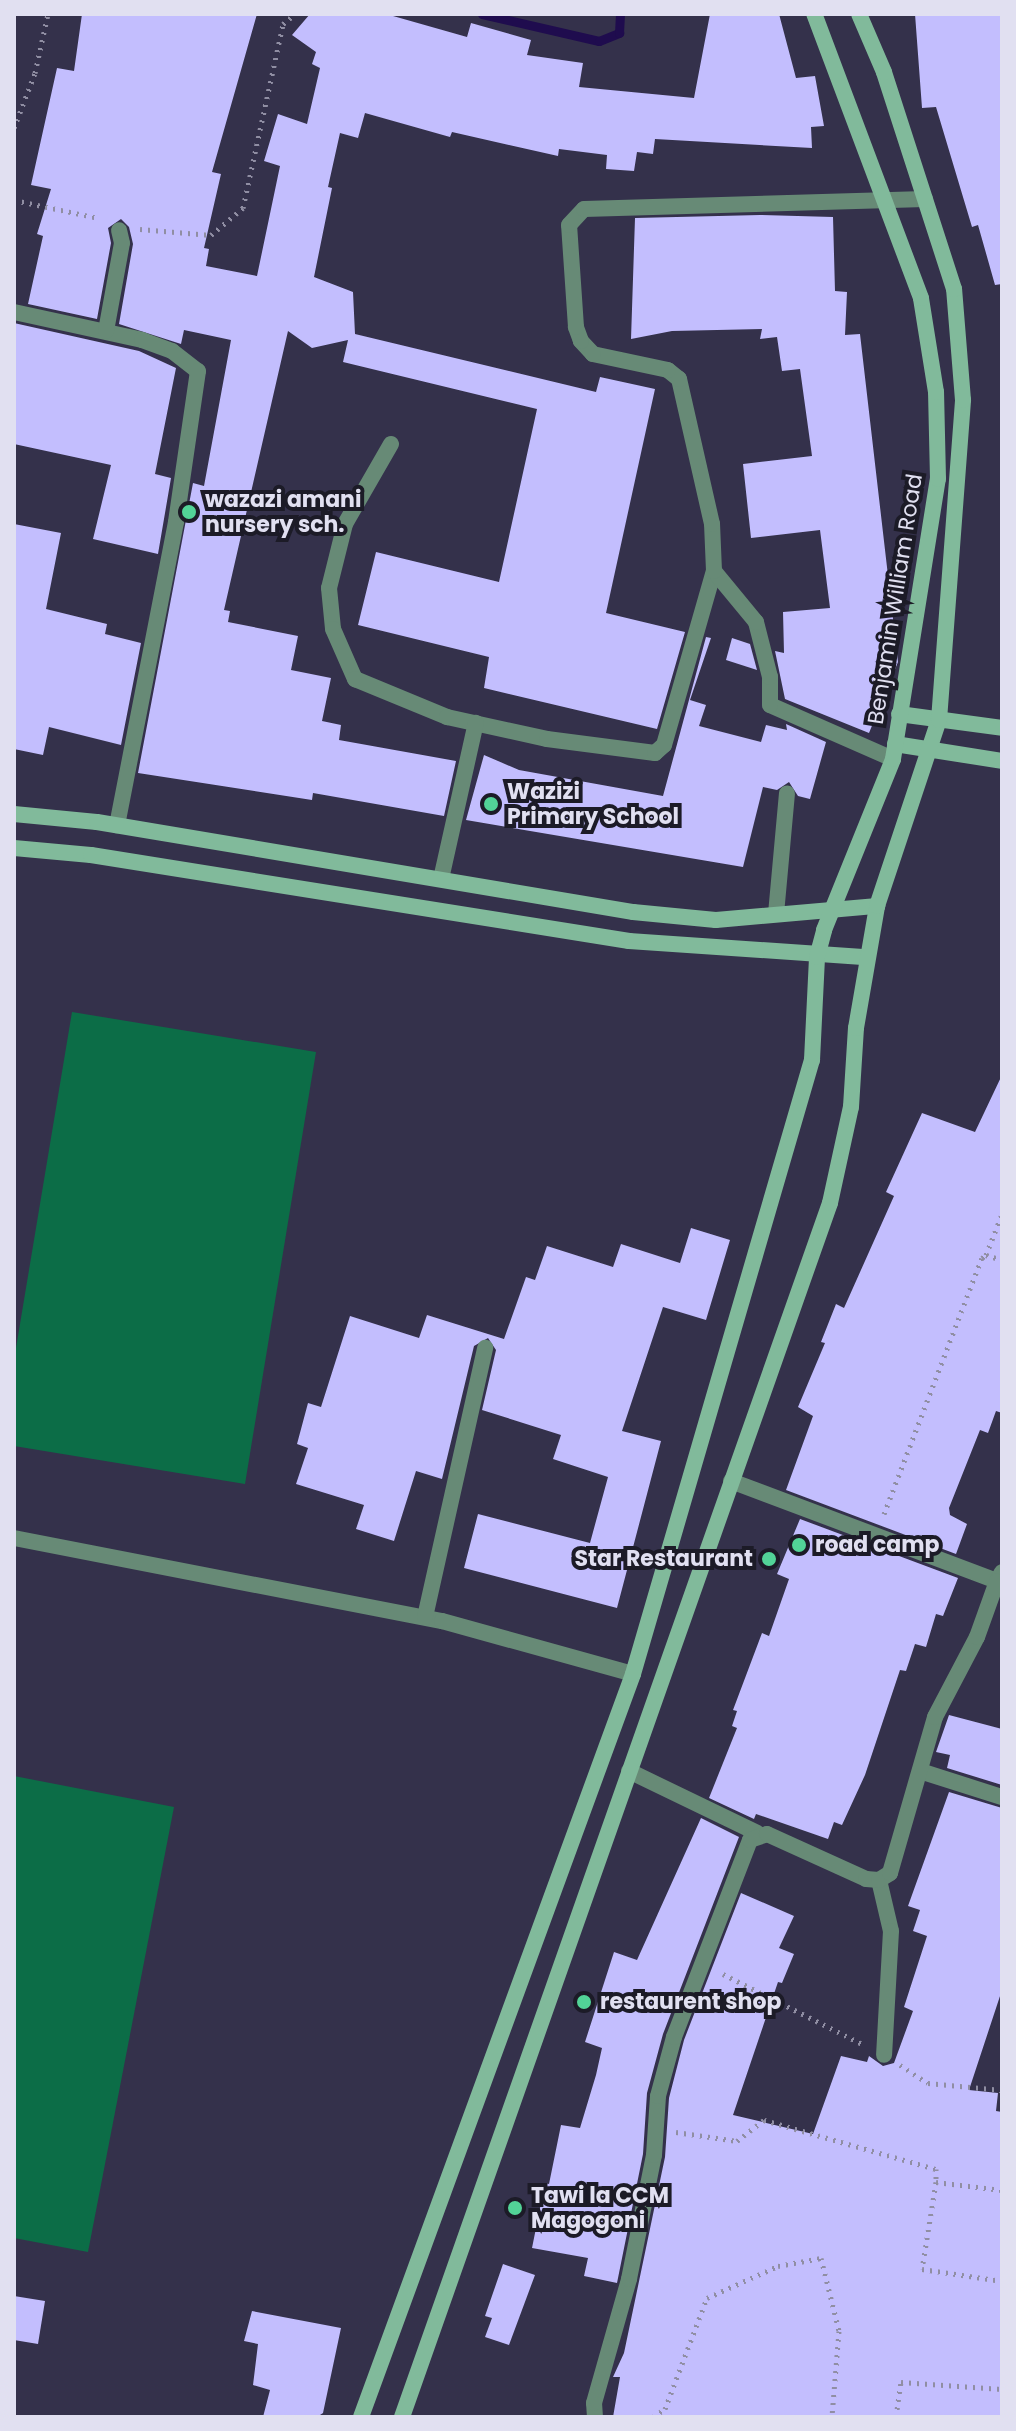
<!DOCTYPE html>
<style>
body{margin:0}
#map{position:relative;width:1016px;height:2431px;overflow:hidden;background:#34314b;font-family:Poppins,sans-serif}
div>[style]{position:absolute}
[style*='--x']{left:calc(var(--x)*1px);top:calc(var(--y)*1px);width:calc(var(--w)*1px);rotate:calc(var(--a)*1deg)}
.green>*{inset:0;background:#0c6d47}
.stream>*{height:9px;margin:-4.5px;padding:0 4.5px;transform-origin:4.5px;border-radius:4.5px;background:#1f0c4e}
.building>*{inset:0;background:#c3befe}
.path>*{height:5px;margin-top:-2.5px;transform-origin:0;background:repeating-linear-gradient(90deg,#908ea3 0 2px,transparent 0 8px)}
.service>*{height:16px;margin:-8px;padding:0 8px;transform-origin:8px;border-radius:8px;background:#678a76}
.minor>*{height:16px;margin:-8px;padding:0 8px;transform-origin:8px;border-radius:8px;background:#678a76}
.secondary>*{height:16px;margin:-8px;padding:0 8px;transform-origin:8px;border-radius:8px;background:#81ba9b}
.dots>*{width:22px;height:22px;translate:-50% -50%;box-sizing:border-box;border:4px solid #1c1b27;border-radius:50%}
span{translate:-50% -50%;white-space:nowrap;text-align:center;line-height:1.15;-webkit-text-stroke:8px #1c1b27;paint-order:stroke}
.poi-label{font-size:22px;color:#e1e0f1;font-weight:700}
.left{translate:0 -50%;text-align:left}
.right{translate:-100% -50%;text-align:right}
.street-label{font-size:22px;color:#e1e0f1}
.frame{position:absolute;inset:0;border:16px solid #e1e0f1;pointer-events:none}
</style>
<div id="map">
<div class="green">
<i style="clip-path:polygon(72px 1012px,316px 1052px,245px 1484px,14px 1446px,14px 1360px)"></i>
<i style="clip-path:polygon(14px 1776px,174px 1807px,88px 2252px,14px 2238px)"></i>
</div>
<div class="stream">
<i style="--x:482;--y:14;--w:120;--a:13"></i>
<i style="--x:599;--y:41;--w:22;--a:-22"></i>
<i style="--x:619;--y:33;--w:19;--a:-87"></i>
</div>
<div class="building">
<i style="clip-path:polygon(82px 14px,257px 14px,212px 172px,221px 174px,204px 248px,209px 249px,206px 266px,257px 276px,280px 166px,264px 161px,278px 114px,307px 124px,320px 68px,312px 64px,316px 52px,292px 35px,310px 14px,386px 14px,467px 37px,471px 23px,531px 40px,527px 55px,583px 63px,579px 87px,694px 98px,710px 14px,779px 14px,796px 78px,815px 76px,824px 126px,811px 127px,812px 148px,655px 139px,653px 154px,637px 152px,634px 171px,606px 169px,607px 155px,559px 149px,558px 156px,452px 132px,450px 137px,365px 113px,358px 138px,340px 133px,328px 187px,332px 188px,314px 277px,353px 292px,355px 334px,596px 392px,600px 377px,655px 389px,606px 613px,685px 632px,657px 729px,484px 688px,489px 657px,358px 625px,376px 552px,499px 582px,537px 409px,343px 362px,348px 340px,312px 348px,288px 331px,224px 610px,230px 611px,228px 622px,298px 636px,291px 670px,331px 678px,322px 721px,341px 725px,339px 740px,456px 761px,444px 816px,313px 793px,312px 800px,138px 773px,193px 483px,204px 486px,231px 340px,184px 330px,181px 344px,119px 324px,133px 244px,129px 227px,121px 219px,108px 228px,111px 243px,97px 319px,28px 304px,43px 236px,37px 234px,51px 189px,31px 185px,57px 68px,74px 71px)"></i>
<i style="clip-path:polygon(915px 14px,1002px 14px,1002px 284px,995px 285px,978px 225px,972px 227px,936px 107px,922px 108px)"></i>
<i style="clip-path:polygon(760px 215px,833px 217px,835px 291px,847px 292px,845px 335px,860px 334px,898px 662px,869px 733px,785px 699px,775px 651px,784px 653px,783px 612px,830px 608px,820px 530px,751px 538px,743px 464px,812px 456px,800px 369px,782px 371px,777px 337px,760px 339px,762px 329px,672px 331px,631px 339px,635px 218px)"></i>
<i style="clip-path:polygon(14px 323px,139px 351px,176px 368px,155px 474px,171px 478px,158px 554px,93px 539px,111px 465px,14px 444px)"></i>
<i style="clip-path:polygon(14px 524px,61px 533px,46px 609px,107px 624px,105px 634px,141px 643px,121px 745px,49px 727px,43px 755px,14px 749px)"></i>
<i style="clip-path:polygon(706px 637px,711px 638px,690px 700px,706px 705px,699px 726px,761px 742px,766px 725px,787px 730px,786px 724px,826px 742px,810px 799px,798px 796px,789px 782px,777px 790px,763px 787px,743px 867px,466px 820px,484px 755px,519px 770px,663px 796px)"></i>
<i style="clip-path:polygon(732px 638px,750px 644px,757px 670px,726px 660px)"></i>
<i style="clip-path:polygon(1002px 1075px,1002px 1413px,996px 1411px,988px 1433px,980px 1430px,949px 1508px,950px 1515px,967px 1524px,956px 1554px,786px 1490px,813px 1416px,798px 1407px,825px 1343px,821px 1342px,836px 1304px,844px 1308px,894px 1196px,886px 1192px,922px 1113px,975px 1132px)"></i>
<i style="clip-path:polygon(691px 1228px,730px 1240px,706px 1320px,663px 1307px,622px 1431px,661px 1441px,617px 1608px,464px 1568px,478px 1514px,590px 1543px,608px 1477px,553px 1459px,561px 1435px,482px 1410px,496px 1350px,488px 1338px,474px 1346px,442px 1479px,416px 1471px,394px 1541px,356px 1529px,364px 1505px,296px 1484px,308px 1448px,297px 1444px,308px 1403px,321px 1407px,350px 1316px,419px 1338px,427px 1315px,504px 1339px,526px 1277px,535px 1280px,547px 1246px,613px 1267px,621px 1244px,680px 1263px)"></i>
<i style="clip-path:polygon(800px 1519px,958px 1578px,943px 1616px,936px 1614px,926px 1647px,915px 1644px,906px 1671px,900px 1670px,865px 1775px,842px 1825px,834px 1822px,828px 1839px,756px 1814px,754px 1819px,709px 1798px,737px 1728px,732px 1726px,737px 1711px,733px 1710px,762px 1633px,769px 1636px,789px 1579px,777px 1574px)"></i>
<i style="clip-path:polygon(949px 1715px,1002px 1729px,1002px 1785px,947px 1768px,950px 1755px,936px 1752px)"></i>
<i style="clip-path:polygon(949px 1792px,1002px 1808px,1002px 1990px,969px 2090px,998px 2093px,996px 2111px,1002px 2112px,1002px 2417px,613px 2417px,620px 2377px,613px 2377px,624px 2353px,665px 2157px,669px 2098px,684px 2040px,741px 1893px,794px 1916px,779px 1948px,794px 1954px,782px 1983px,778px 1982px,733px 2115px,813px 2134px,841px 2056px,867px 2062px,869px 2056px,883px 2066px,894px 2063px,913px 2011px,904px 2007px,927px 1936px,913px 1931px,920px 1910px,908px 1906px)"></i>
<i style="clip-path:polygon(701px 1818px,739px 1837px,663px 2034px,647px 2093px,643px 2154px,617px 2283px,584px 2276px,588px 2258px,532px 2248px,545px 2183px,549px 2184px,561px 2125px,580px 2128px,596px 2075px,602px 2048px,585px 2042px,614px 1952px,637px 1960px)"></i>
<i style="clip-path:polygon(503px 2264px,535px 2275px,509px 2345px,485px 2337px,492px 2318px,485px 2316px)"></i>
<i style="clip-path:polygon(14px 2296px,45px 2301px,38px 2344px,14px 2340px)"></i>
<i style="clip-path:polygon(252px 2311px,341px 2328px,323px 2413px,317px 2417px,263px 2417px,270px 2390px,253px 2385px,258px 2344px,244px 2341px)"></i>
</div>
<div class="path">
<i style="--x:14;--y:128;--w:59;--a:-69.1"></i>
<i style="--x:35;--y:73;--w:60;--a:-77.6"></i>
<i style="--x:14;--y:200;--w:87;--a:12"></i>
<i style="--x:140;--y:229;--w:71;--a:4.8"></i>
<i style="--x:211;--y:235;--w:42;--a:-40.2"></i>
<i style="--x:243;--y:208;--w:188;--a:-77.7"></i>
<i style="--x:283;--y:24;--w:16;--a:-40"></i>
<i style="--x:986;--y:1255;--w:44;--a:-68.7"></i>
<i style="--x:884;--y:1514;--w:274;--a:-69.1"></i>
<i style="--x:982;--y:1258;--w:5;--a:-37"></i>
<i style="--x:986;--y:1255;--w:17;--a:17"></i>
<i style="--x:723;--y:1974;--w:158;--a:26.7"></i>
<i style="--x:900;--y:2065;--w:33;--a:33"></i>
<i style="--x:928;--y:2083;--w:74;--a:5.4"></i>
<i style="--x:676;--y:2132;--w:62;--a:8.4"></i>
<i style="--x:737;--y:2141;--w:34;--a:-38"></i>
<i style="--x:764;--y:2120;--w:179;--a:15.9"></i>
<i style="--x:936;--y:2169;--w:13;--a:90"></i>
<i style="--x:936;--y:2182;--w:66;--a:6.9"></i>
<i style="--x:936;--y:2182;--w:88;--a:99.1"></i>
<i style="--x:922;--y:2269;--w:81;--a:8.5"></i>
<i style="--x:653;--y:2417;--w:14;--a:-34"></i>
<i style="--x:665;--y:2409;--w:119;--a:-69.3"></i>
<i style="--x:707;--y:2298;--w:78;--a:-24.3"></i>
<i style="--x:778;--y:2266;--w:44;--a:-10.5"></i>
<i style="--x:821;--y:2258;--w:75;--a:76.1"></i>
<i style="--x:839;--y:2331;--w:86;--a:94.7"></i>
<i style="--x:896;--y:2417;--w:35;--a:-82"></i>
<i style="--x:901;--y:2382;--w:101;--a:4"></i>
</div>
<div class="service">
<i style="--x:391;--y:444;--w:92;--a:119.9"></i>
<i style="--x:345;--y:524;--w:66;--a:104"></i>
<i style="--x:329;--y:588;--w:41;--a:84.4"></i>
<i style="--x:333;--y:629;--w:55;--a:66.3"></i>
<i style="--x:355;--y:679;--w:100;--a:22.4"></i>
<i style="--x:447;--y:717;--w:102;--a:12.4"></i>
<i style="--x:547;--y:739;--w:109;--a:7.4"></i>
<i style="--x:655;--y:753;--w:12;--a:-42"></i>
<i style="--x:664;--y:745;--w:181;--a:-74"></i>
<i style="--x:893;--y:759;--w:134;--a:-156.3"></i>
<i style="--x:770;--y:705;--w:28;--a:-90"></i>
<i style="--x:770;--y:677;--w:57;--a:-104.3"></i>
<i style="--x:756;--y:622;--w:66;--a:-129.5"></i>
<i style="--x:714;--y:571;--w:47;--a:-92.4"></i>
<i style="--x:712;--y:524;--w:149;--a:-102.8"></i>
<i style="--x:679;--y:379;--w:14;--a:-141"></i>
<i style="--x:668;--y:370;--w:77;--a:-168"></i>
<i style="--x:593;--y:354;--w:18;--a:-133"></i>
<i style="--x:581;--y:341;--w:15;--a:-110"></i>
<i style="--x:576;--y:327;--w:102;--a:-93.9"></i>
<i style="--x:569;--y:225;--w:22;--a:-47"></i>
<i style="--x:584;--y:209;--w:341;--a:-1.7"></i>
<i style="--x:441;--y:879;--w:160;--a:-77.4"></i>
<i style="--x:776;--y:914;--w:121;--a:-84.8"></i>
</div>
<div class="minor">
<i style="--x:14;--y:312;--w:131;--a:12.3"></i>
<i style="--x:142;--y:340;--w:32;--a:20"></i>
<i style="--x:172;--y:351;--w:33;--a:38"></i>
<i style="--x:198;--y:371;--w:153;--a:98.3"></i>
<i style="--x:176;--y:522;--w:309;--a:101"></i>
<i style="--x:106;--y:331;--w:89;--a:-79.7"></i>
<i style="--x:122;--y:243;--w:13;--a:-103"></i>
<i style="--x:731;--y:1481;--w:284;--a:20.6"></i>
<i style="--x:997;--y:1581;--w:10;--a:-61"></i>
<i style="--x:14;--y:1538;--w:436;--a:11"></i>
<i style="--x:442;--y:1621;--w:198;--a:15.5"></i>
<i style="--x:425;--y:1617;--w:276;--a:-77.4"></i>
<i style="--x:629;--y:1771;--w:142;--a:25.8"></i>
<i style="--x:920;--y:1771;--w:86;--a:17.6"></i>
<i style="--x:879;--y:1880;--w:52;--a:76.8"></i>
<i style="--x:891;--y:1931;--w:124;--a:93.2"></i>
<i style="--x:595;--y:2417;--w:14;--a:-94"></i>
<i style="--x:594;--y:2403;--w:129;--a:-74.2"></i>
<i style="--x:629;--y:2279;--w:126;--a:-78.6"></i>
<i style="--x:654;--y:2155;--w:59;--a:-86.1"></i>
<i style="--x:658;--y:2096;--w:61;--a:-74.8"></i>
<i style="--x:674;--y:2037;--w:211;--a:-68.9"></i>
<i style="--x:750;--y:1840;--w:18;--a:-19"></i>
<i style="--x:767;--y:1834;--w:109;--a:24.4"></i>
<i style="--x:866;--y:1879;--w:13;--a:4"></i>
<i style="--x:879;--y:1880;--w:13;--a:-32"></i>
<i style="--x:890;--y:1873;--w:162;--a:-73.9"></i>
<i style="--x:935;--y:1717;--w:90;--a:-62.3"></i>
<i style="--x:977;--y:1637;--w:59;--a:-70.3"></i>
</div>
<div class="secondary">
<i style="--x:899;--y:714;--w:104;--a:7.7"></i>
<i style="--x:895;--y:744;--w:108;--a:9"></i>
<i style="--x:14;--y:814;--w:83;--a:5.5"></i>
<i style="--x:97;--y:822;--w:544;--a:9.53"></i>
<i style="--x:633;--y:912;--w:83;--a:5.5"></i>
<i style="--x:716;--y:920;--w:162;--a:-5"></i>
<i style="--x:14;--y:848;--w:77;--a:5.2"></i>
<i style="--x:91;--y:855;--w:545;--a:9.08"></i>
<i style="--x:629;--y:941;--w:238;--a:3.9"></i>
<i style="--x:361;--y:2417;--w:791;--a:-69.89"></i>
<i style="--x:633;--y:1674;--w:640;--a:-73.75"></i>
<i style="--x:812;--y:1060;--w:103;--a:-87.2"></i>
<i style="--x:817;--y:957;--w:28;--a:-75"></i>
<i style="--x:824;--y:930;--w:184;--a:-68"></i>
<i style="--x:893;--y:759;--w:284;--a:-80.9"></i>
<i style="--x:938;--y:479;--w:87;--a:-91.3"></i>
<i style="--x:936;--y:392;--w:95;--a:-99.1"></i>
<i style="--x:921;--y:298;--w:303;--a:-110.6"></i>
<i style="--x:402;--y:2417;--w:1287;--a:-70.58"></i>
<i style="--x:830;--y:1203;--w:98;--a:-77.7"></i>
<i style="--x:851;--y:1107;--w:79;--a:-86.4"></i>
<i style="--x:856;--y:1028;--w:124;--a:-80.2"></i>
<i style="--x:877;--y:906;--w:196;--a:-71.6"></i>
<i style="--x:939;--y:720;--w:321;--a:-85.7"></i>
<i style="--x:963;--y:400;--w:111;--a:-94.6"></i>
<i style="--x:954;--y:289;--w:228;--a:-107.9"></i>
<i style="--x:884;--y:72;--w:63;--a:-113.3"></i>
</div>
<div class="dots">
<i style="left:189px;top:512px;background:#52d397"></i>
<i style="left:491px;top:804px;background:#52d397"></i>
<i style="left:799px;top:1545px;background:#52d397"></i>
<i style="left:769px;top:1559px;background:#52d397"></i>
<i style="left:584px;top:2002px;background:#52d397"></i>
<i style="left:515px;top:2208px;background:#52d397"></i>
</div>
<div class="poi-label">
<span class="left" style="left:205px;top:512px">wazazi amani<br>nursery sch.</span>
<span class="left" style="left:507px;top:804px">Wazizi<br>Primary School</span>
<span class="left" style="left:815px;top:1545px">road camp</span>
<span class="right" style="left:753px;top:1559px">Star Restaurant</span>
<span class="left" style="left:600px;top:2002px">restaurent shop</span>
<span class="left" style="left:531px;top:2208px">Tawi la CCM<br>Magogoni</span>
</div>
<div class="street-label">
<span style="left:895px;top:599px;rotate:-81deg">Benjamin William Road</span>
</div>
<div class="frame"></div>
</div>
